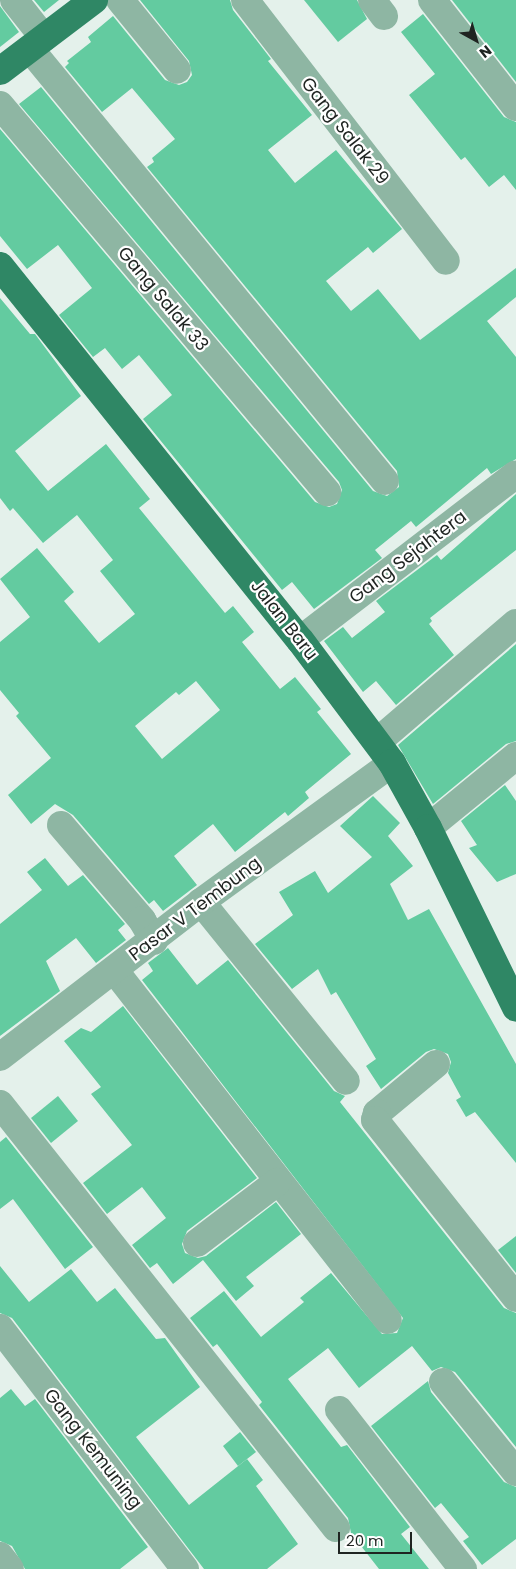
<!DOCTYPE html>
<style>
body{margin:0}
#map{position:relative;width:516px;height:1569px;overflow:hidden;background:#e4f1eb;font-family:Poppins,sans-serif}
div>[style]{position:absolute}
[style*='--x']{left:calc(var(--x)*1px);top:calc(var(--y)*1px);width:calc(var(--w)*1px);rotate:calc(var(--a)*1deg)}
.building>*{inset:0;background:#63cba0}
.minor>*{height:28px;margin:-14px;padding:0 14px;transform-origin:14px;border-radius:14px;background:#8eb6a3}
.major>*{height:28px;margin:-14px;padding:0 14px;transform-origin:14px;border-radius:14px;background:#2f8765}
span{translate:-50% -50%;white-space:nowrap;text-align:center;line-height:1.15;-webkit-text-stroke:4.5px #fff;paint-order:stroke}
.street-label{font-size:18px;color:#1f2421}
.north{position:absolute;left:451px;top:15px;width:50px;height:50px;-webkit-text-stroke:4px #fff;paint-order:stroke;rotate:141deg;font-size:14px;font-weight:700;line-height:20px;text-align:center;color:#1f2421}
.north::after{content:'';display:block;margin:auto;width:18px;height:22px;background:#1f2421;clip-path:polygon(50% 0,100% 100%,50% 72%,0 100%)}
.scale{position:absolute;left:338px;top:1532px;width:74px;height:22px;box-sizing:border-box;border:2px solid #1f2421;border-top:0;padding-left:6px;font-size:15px;line-height:18px;white-space:nowrap;color:#1f2421;-webkit-text-stroke:4px #fff;paint-order:stroke}
</style>
<div id="map">
<div class="building">
<i style="clip-path:polygon(34px 0,59px 0,44px 12px)"></i>
<i style="clip-path:polygon(140px 0,230px 0,233px 10px,271px 59px,268px 61px,312px 115px,268px 150px,295px 183px,336px 150px,402px 229px,373px 253px,368px 247px,326px 281px,351px 311px,378px 289px,420px 340px,516px 268px,516px 297px,487px 321px,516px 357px,516px 459px,491px 474px,487px 468px,416px 527px,411px 521px,375px 550px,382px 558px,314px 609px,292px 582px,282px 590px,143px 419px,172px 395px,139px 355px,122px 369px,105px 348px,93px 357px,59px 315px,92px 288px,58px 245px,27px 269px,0 236px,0 129px,315px 502px,329px 507px,337px 504px,342px 490px,339px 482px,19px 104px,41px 87px,373px 491px,387px 496px,399px 487px,397px 471px,147px 167px,154px 162px,152px 158px,175px 139px,132px 88px,102px 112px,65px 67px,69px 63px,67px 61px,91px 42px,88px 37px,113px 16px,165px 80px,179px 85px,187px 82px,192px 75px,189px 61px)"></i>
<i style="clip-path:polygon(304px 0,357px 0,367px 19px,338px 42px)"></i>
<i style="clip-path:polygon(452px 0,516px 0,516px 82px)"></i>
<i style="clip-path:polygon(0 6px,19px 32px,0 47px)"></i>
<i style="clip-path:polygon(423px 14px,504px 117px,516px 122px,516px 190px,504px 175px,489px 187px,465px 157px,461px 160px,409px 95px,435px 74px,401px 32px)"></i>
<i style="clip-path:polygon(evenodd,0 298px,30px 334px,35px 334px,81px 396px,15px 451px,48px 491px,106px 444px,150px 499px,139px 508px,225px 613px,233px 606px,254px 632px,242px 642px,280px 689px,295px 677px,321px 709px,317px 712px,351px 754px,305px 792px,309px 798px,288px 816px,285px 812px,235px 852px,213px 824px,174px 856px,197px 885px,163px 911px,154px 900px,149px 904px,73px 815px,55px 804px,31px 824px,8px 795px,51px 758px,16px 716px,19px 713px,0 690px,0 642px,30px 617px,0 579px,37px 548px,74px 592px,64px 601px,99px 643px,135px 614px,100px 571px,113px 560px,77px 515px,43px 543px,13px 508px,10px 511px,0 498px,0 298px,196px 681px,220px 710px,162px 759px,135px 726px,176px 692px,179px 695px,196px 681px)"></i>
<i style="clip-path:polygon(516px 494px,516px 550px,430px 618px,432px 621px,429px 624px,454px 655px,396px 705px,376px 681px,363px 692px,324px 641px,343px 627px,352px 638px,385px 612px,376px 601px,437px 555px,441px 560px)"></i>
<i style="clip-path:polygon(516px 644px,516px 741px,506px 744px,433px 804px,398px 745px)"></i>
<i style="clip-path:polygon(505px 785px,516px 801px,516px 874px,497px 882px,469px 848px,477px 845px,461px 821px)"></i>
<i style="clip-path:polygon(373px 796px,400px 823px,388px 836px,413px 866px,390px 884px,408px 920px,429px 909px,516px 1064px,516px 1163px,475px 1112px,466px 1117px,456px 1100px,461px 1097px,448px 1073px,451px 1062px,448px 1054px,434px 1049px,426px 1052px,381px 1089px,366px 1066px,376px 1059px,336px 992px,331px 995px,318px 969px,292px 989px,255px 944px,293px 915px,279px 892px,315px 871px,328px 893px,372px 857px,340px 826px)"></i>
<i style="clip-path:polygon(45px 858px,68px 886px,83px 875px,125px 924px,118px 930px,126px 940px,96px 963px,76px 938px,46px 961px,60px 991px,0 1036px,0 924px,42px 890px,27px 872px)"></i>
<i style="clip-path:polygon(168px 948px,197px 985px,228px 960px,334px 1091px,345px 1096px,340px 1102px,504px 1308px,516px 1313px,516px 1447px,455px 1372px,441px 1367px,432px 1371px,412px 1346px,359px 1388px,328px 1348px,288px 1379px,341px 1447px,347px 1445px,410px 1527px,401px 1534px,429px 1569px,379px 1569px,351px 1533px,348px 1518px,259px 1405px,262px 1402px,217px 1344px,213px 1347px,190px 1318px,224px 1291px,261px 1337px,304px 1302px,300px 1298px,331px 1273px,382px 1334px,397px 1333px,403px 1318px,142px 980px,153px 971px,148px 963px)"></i>
<i style="clip-path:polygon(123px 1006px,257px 1178px,187px 1231px,182px 1244px,185px 1253px,198px 1258px,206px 1256px,276px 1202px,301px 1234px,246px 1277px,254px 1286px,236px 1301px,203px 1260px,173px 1284px,157px 1263px,150px 1268px,132px 1245px,166px 1218px,142px 1187px,107px 1214px,83px 1183px,132px 1145px,91px 1094px,101px 1087px,64px 1041px,81px 1028px,91px 1032px)"></i>
<i style="clip-path:polygon(58px 1096px,78px 1121px,51px 1143px,31px 1118px)"></i>
<i style="clip-path:polygon(6px 1137px,93px 1247px,65px 1269px,13px 1199px,0 1209px,0 1142px)"></i>
<i style="clip-path:polygon(516px 1236px,516px 1273px,498px 1250px)"></i>
<i style="clip-path:polygon(0 1266px,29px 1302px,71px 1269px,97px 1302px,115px 1288px,156px 1339px,165px 1338px,200px 1387px,136px 1437px,189px 1505px,247px 1459px,263px 1480px,256px 1486px,298px 1544px,267px 1569px,204px 1569px,12px 1318px,0 1313px)"></i>
<i style="clip-path:polygon(428px 1381px,431px 1392px,504px 1482px,516px 1487px,516px 1539px,482px 1565px,463px 1541px,469px 1537px,441px 1503px,435px 1508px,371px 1426px)"></i>
<i style="clip-path:polygon(11px 1389px,25px 1406px,35px 1399px,148px 1547px,120px 1569px,25px 1569px,12px 1546px,0 1541px,0 1398px)"></i>
<i style="clip-path:polygon(240px 1432px,256px 1452px,238px 1466px,223px 1446px)"></i>
</div>
<div class="minor">
<i style="--x:14;--y:0;--w:48;--a:51.7"></i>
<i style="--x:120;--y:0;--w:90;--a:50.8"></i>
<i style="--x:245;--y:0;--w:329;--a:52.4"></i>
<i style="--x:372;--y:0;--w:20;--a:53"></i>
<i style="--x:432;--y:0;--w:136;--a:51.9"></i>
<i style="--x:30;--y:49;--w:559;--a:50.59"></i>
<i style="--x:0;--y:105;--w:507;--a:49.8"></i>
<i style="--x:300;--y:640;--w:272;--a:-37.5"></i>
<i style="--x:377;--y:742;--w:183;--a:-40.6"></i>
<i style="--x:61;--y:825;--w:125;--a:49.5"></i>
<i style="--x:142;--y:920;--w:24;--a:60"></i>
<i style="--x:428;--y:828;--w:114;--a:-39.3"></i>
<i style="--x:201;--y:902;--w:230;--a:51"></i>
<i style="--x:115;--y:971;--w:443;--a:52"></i>
<i style="--x:0;--y:1057;--w:254;--a:-37.6"></i>
<i style="--x:201;--y:902;--w:236;--a:-36"></i>
<i style="--x:436;--y:1064;--w:77;--a:140.3"></i>
<i style="--x:377;--y:1113;--w:7;--a:106"></i>
<i style="--x:375;--y:1120;--w:227;--a:51.6"></i>
<i style="--x:0;--y:1104;--w:541;--a:51.6"></i>
<i style="--x:197;--y:1243;--w:101;--a:-37.3"></i>
<i style="--x:0;--y:1328;--w:304;--a:52.5"></i>
<i style="--x:443;--y:1382;--w:116;--a:51"></i>
<i style="--x:339;--y:1410;--w:202;--a:52.1"></i>
<i style="--x:0;--y:1556;--w:16;--a:52"></i>
</div>
<div class="major">
<i style="--x:0;--y:71;--w:118;--a:-37.1"></i>
<i style="--x:0;--y:266;--w:479;--a:51.3"></i>
<i style="--x:300;--y:640;--w:154;--a:53.2"></i>
<i style="--x:392;--y:763;--w:74;--a:61"></i>
<i style="--x:428;--y:828;--w:200;--a:63.9"></i>
</div>
<div class="street-label">
<span style="left:345px;top:131px;rotate:52deg">Gang Salak 29</span>
<span style="left:163px;top:299px;rotate:50deg">Gang Salak 33</span>
<span style="left:408px;top:557px;rotate:-37deg">Gang Sejahtera</span>
<span style="left:284px;top:620px;rotate:52deg">Jalan Baru</span>
<span style="left:195px;top:909px;rotate:-37deg">Pasar V Tembung</span>
<span style="left:93px;top:1449px;rotate:52deg">Gang Kemuning</span>
</div>
<div class="north">N</div>
<div class="scale">20 m</div>
</div>
